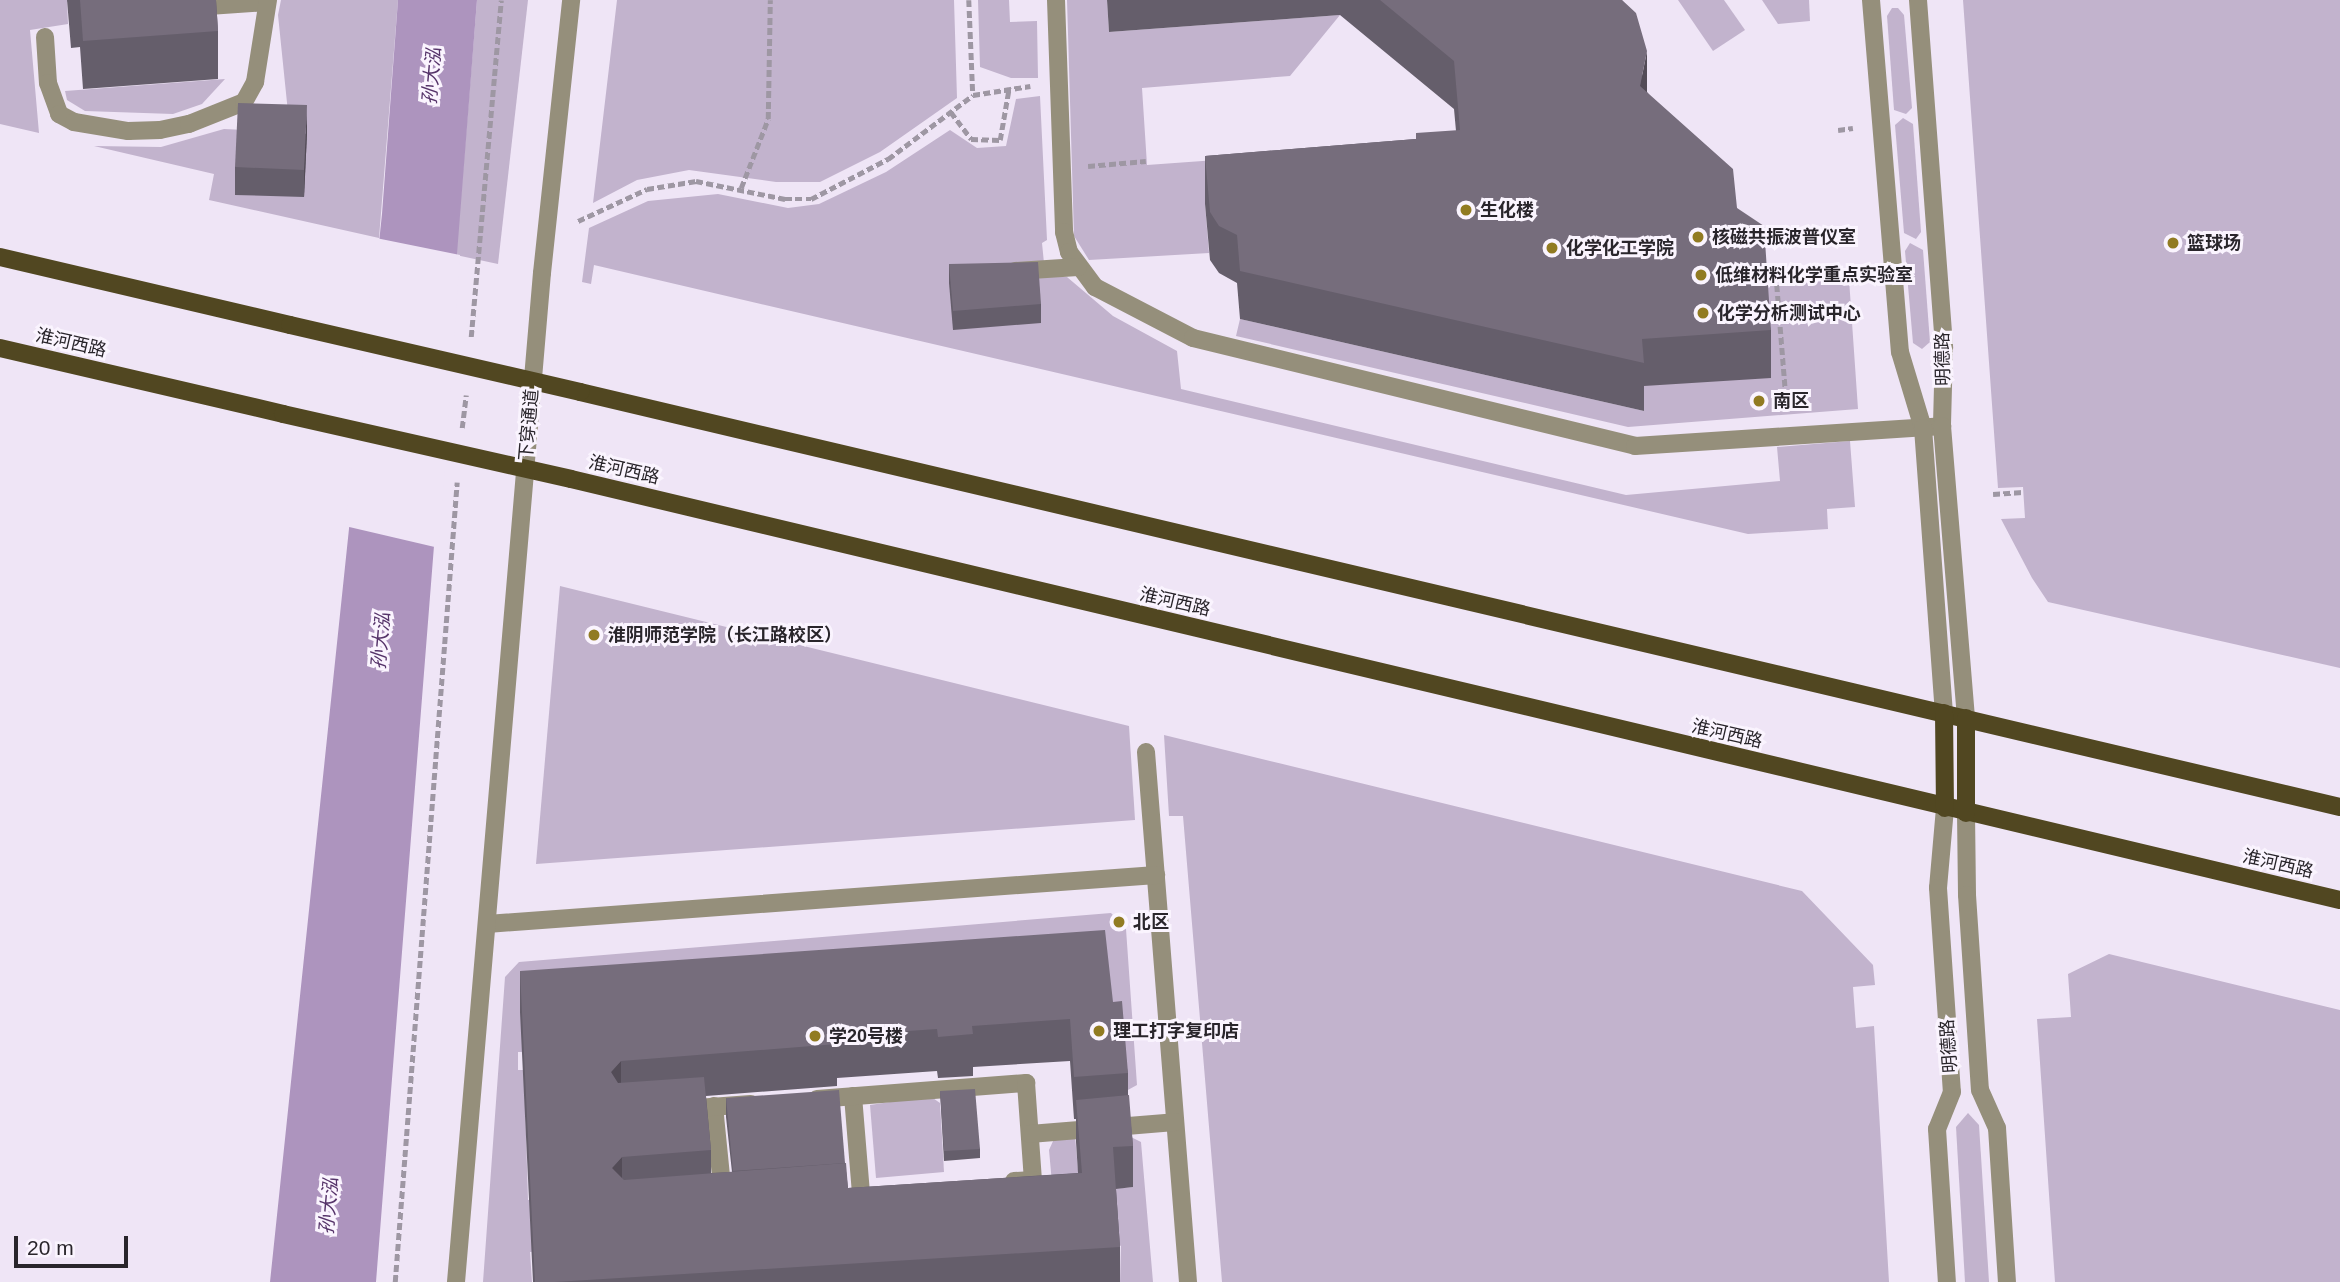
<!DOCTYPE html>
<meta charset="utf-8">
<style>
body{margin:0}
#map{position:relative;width:2340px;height:1282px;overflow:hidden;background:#efe5f6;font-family:Helvetica,"Noto Sans SC",sans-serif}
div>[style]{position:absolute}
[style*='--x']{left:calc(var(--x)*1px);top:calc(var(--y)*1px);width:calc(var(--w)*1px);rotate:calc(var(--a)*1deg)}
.green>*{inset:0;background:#c2b3cd}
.water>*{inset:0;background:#ad94be}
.pier>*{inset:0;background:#efe5f6}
.path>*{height:4.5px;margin-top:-2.25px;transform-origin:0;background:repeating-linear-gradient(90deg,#9e97a3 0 7px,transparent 0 10.5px)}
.minor>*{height:18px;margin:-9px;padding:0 9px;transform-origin:9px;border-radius:9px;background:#958f7b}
.major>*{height:18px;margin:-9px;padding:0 9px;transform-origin:9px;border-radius:9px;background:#514721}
.major-bridge>*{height:18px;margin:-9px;padding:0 9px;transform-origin:9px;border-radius:9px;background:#514721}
.wall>*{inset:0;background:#655e6b}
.shaded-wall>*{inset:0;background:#534c57}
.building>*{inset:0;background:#766d7c}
.dots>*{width:19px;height:19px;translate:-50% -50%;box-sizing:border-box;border:4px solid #faf4fe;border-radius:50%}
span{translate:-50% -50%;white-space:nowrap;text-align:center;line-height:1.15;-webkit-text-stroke:6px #faf4fe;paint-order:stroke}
.poi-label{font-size:18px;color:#29252b;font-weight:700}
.left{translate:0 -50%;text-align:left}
.street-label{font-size:18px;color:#29252b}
.water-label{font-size:19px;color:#56346a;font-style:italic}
.scale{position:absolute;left:14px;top:1236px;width:114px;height:32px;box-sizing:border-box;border:4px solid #29252b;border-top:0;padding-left:9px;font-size:21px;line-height:24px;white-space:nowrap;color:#29252b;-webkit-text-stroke:5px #faf4fe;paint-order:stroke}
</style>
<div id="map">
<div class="green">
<i style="clip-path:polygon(0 0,100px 0,67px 2px,68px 24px,30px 30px,39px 133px,0 124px)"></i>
<i style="clip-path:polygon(281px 0,398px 0,379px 238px,209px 200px,214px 174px,94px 146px,161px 147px,224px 129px,290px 132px,278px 15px)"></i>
<i style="clip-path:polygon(477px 0,528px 0,498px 264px,456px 255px)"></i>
<i style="clip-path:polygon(617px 0,954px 0,957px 98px,880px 152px,820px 182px,776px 182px,689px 170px,637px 180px,593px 203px)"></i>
<i style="clip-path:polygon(978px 0,1009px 0,1010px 22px,1037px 21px,1038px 78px,1011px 78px,980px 67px)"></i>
<i style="clip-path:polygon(1067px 0,1107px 0,1109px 32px,1340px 15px,1290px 76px,1142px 88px,1147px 165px,1367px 149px,1205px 204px,1209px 253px,1089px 260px,1074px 236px)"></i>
<i style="clip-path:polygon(1678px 0,1724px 0,1745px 30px,1713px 51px)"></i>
<i style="clip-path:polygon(1762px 0,1809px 0,1810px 21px,1778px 24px)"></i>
<i style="clip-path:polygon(1963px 0,2340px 0,2340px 668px,2048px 602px,2032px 578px,2001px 519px,2025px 518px,2023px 487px,1998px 488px)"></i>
<i style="clip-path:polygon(1892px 8px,1898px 8px,1904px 15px,1912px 108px,1906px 114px,1894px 110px,1887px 16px)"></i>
<i style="clip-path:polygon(225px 79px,202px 104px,173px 114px,85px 111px,67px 100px,65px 91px)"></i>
<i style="clip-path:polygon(1040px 96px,1047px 240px,1042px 243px,1044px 263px,1037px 277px,1067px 277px,1113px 316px,1177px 351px,1181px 389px,1626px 495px,1780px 481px,1777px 447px,1850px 441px,1855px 507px,1827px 509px,1828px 529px,1748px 534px,594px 265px,591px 284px,582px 282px,589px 228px,648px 201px,718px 194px,788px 208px,819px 204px,886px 172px,950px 130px,977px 148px,1006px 146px,1016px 99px)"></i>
<i style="clip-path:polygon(1903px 118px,1913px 124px,1921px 232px,1916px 239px,1904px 233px,1895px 125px)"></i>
<i style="clip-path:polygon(1910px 243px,1923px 250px,1930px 342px,1922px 349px,1913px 343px,1905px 251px)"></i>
<i style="clip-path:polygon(1849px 279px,1858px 409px,1628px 427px,1236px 336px,1240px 319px,1644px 411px,1642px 386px,1765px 286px)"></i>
<i style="clip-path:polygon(560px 586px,1129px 726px,1135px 820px,536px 864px)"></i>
<i style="clip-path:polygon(1164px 735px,1802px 891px,1873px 965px,1875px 985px,1853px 987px,1856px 1028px,1874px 1026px,1889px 1282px,1222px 1282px,1183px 816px,1169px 816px)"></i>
<i style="clip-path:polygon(1111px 913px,1126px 929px,1137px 1085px,1126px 1091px,1122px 1044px,518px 1052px,518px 1070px,524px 1070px,528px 1200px,607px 1194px,611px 1246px,530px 1252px,532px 1282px,483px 1282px,505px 977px,519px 962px)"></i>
<i style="clip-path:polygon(2109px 954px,2340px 1010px,2340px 1282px,2055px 1282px,2037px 1019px,2071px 1017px,2068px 974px)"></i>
<i style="clip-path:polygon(930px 1096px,940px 1103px,944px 1172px,876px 1178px,870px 1105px)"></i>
<i style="clip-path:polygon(1968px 1113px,1979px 1125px,1989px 1282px,1965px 1282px,1956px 1127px)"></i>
<i style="clip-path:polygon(1075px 1136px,1080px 1192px,1133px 1187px,1129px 1136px,1141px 1142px,1153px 1282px,1120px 1282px,1121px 1246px,1055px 1216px,1049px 1150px,1054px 1139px)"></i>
</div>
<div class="water">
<i style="clip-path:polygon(398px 0,477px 0,376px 1282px,270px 1282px,382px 214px)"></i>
</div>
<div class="pier">
<i style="clip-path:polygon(376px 238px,460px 255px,439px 548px,345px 526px)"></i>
</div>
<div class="path">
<i style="--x:969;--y:0;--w:95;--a:87.6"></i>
<i style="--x:951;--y:112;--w:34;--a:53"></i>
<i style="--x:971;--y:139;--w:29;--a:2"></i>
<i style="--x:1000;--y:140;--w:53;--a:-80.2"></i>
<i style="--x:1838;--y:130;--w:15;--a:-8"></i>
<i style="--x:1088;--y:166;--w:58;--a:-4.9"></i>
<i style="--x:741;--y:188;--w:74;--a:-68.6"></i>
<i style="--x:768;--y:119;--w:119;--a:-89"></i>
<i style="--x:578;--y:221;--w:76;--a:-24.9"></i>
<i style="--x:647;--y:189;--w:50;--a:-9.3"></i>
<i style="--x:696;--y:181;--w:91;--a:11.4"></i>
<i style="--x:785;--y:199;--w:26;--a:0"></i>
<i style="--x:811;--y:199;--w:87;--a:-27.5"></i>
<i style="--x:888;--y:159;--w:106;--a:-37"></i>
<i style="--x:973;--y:95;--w:58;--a:-9"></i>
<i style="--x:1777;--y:285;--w:123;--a:85.4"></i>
<i style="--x:471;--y:337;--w:338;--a:-84.9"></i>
<i style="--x:462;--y:428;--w:33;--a:-83"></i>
<i style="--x:1993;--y:494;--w:30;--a:-4"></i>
<i style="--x:395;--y:1282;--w:802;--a:-85.57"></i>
</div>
<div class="minor">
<i style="--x:1056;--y:0;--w:232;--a:88"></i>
<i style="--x:1064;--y:232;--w:21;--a:76"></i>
<i style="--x:1069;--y:252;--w:44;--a:53.4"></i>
<i style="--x:1095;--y:287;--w:110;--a:27.5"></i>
<i style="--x:1193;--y:338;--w:455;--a:13.7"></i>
<i style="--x:1635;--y:446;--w:308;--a:-3.7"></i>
<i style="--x:1871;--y:0;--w:353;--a:85.3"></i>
<i style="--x:1900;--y:352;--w:79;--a:73.2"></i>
<i style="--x:1923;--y:428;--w:286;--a:85.8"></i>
<i style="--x:1918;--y:0;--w:349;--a:85.7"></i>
<i style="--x:1944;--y:348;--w:78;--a:91.5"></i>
<i style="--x:1942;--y:426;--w:293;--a:85.3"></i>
<i style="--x:194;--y:7;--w:73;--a:-3.9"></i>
<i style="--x:45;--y:37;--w:46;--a:86.3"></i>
<i style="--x:48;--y:83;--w:33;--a:70"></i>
<i style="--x:59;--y:114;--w:17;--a:28"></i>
<i style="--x:74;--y:122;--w:55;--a:9.5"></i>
<i style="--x:128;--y:131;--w:32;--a:-2"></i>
<i style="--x:160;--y:130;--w:30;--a:-12"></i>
<i style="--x:189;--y:124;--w:59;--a:-21.8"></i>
<i style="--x:244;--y:102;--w:23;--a:-61"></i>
<i style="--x:255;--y:82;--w:83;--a:-81"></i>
<i style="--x:1015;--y:271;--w:63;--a:-3.6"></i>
<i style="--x:1146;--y:752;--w:532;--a:85.47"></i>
<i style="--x:1945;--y:808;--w:80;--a:95"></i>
<i style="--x:1938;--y:888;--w:204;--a:86.1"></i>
<i style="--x:1952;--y:1092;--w:40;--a:112"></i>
<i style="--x:1937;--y:1129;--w:153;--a:86.3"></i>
<i style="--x:1966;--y:813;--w:82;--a:89.3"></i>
<i style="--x:1967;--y:895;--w:195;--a:86.2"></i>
<i style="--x:1980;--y:1090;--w:42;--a:65.9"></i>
<i style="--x:1997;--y:1128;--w:154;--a:86.3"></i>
<i style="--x:487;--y:924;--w:671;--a:-4.19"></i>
<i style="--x:853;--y:1096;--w:97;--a:85.3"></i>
<i style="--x:817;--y:1099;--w:210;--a:-4.4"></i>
<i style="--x:1026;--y:1083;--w:97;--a:85.9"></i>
<i style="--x:1033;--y:1180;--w:19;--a:177"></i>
<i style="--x:714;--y:1106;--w:90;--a:84.3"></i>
<i style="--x:684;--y:1109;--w:67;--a:-4.3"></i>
<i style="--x:1030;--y:1134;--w:145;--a:-4.7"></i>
<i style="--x:456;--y:1282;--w:1013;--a:-85.13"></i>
<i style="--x:542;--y:273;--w:275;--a:-83.9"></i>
</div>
<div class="major">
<i style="--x:0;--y:257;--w:298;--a:13.2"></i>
<i style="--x:0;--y:348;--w:291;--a:13.1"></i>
<i style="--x:580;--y:392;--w:1808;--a:13.27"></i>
<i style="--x:571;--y:479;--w:1818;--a:13.39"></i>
<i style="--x:1944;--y:713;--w:95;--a:89.4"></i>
<i style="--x:1966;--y:718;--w:95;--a:90"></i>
</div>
<div class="major-bridge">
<i style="--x:290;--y:325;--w:298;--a:13"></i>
<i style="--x:283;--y:414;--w:295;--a:12.7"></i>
</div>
<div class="wall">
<i style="clip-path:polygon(67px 0,216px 0,218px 31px,218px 79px,83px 89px,80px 47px,71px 48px)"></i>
<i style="clip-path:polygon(1107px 0,1622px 0,1647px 92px,1737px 208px,1771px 330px,1771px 378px,1644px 386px,1644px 411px,1240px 319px,1237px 283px,1219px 273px,1210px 260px,1205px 204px,1205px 156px,1416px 139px,1456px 131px,1454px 109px,1340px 15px,1109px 32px)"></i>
<i style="clip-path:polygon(307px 133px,304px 197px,235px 195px,235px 167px)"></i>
<i style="clip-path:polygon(949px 264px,1041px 304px,1041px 323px,953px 330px,949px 283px)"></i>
<i style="clip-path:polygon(evenodd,520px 971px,1113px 1002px,1128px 1073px,1128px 1096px,1133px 1146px,1133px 1187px,1116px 1189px,1120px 1247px,1120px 1282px,533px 1282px,520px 1012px,520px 971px,1070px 1061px,1074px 1119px,1076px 1119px,1076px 1142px,1078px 1173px,848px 1188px,845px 1163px,726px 1098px,726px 1117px,732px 1172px,711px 1173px,711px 1150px,706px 1096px,837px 1086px,837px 1078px,937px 1071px,938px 1078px,973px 1076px,973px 1067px,1070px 1061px)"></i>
<i style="clip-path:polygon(940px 1091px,980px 1149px,980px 1158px,944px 1161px)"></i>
</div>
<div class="shaded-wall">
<i style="clip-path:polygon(1647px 51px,1647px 99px,1640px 86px)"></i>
<i style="clip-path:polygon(307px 105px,307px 133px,304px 197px,304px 170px)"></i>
<i style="clip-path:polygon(621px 1061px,621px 1103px,611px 1072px)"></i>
<i style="clip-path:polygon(622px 1157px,622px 1199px,612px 1168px)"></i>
</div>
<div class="building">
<i style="clip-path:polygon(80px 0,216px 0,218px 31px,83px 41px)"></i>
<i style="clip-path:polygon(1380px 0,1622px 0,1636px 13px,1647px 51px,1640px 86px,1733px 169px,1737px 208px,1764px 226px,1771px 330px,1642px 339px,1644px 363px,1240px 271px,1237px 235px,1219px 226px,1210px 212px,1205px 156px,1416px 139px,1416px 133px,1460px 130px,1454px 61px)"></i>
<i style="clip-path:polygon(238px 103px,307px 105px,304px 170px,235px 167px)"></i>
<i style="clip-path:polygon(1038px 262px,1041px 304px,953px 311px,949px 264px)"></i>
<i style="clip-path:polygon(1105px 930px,1113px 1002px,1122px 1001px,1128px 1073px,1074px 1077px,1070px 1019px,972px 1026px,973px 1034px,938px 1037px,937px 1029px,836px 1036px,837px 1044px,621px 1061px,611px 1072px,618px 1083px,704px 1077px,711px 1150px,622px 1157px,612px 1168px,624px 1180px,846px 1163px,848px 1188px,1082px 1173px,1076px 1100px,1129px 1095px,1133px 1146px,1113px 1147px,1120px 1247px,555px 1282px,535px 1282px,520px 971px)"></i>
<i style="clip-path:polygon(975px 1089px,980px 1149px,944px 1151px,940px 1091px)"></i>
<i style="clip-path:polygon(839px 1090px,845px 1163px,733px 1171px,726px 1098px)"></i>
</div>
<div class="dots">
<i style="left:1466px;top:210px;background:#917b22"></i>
<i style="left:1698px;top:237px;background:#917b22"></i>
<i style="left:2173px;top:243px;background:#917b22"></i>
<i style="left:1552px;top:248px;background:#917b22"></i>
<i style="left:1701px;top:275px;background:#917b22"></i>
<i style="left:1703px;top:313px;background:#917b22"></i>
<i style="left:1759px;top:401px;background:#917b22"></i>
<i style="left:594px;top:635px;background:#917b22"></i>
<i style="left:1119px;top:922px;background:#917b22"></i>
<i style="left:1099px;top:1031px;background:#917b22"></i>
<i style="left:815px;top:1036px;background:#917b22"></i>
</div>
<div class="poi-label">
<span class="left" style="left:1480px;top:210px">生化楼</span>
<span class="left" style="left:1712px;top:237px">核磁共振波普仪室</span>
<span class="left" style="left:2187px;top:243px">篮球场</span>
<span class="left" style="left:1566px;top:248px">化学化工学院</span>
<span class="left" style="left:1715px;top:275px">低维材料化学重点实验室</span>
<span class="left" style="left:1717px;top:313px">化学分析测试中心</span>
<span class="left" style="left:1773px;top:401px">南区</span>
<span class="left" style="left:608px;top:635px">淮阴师范学院（长江路校区）</span>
<span class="left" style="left:1133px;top:922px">北区</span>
<span class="left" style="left:1113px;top:1031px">理工打字复印店</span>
<span class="left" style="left:829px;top:1036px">学20号楼</span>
</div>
<div class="street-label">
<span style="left:71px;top:343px;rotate:13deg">淮河西路</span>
<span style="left:1943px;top:359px;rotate:-91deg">明德路</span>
<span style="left:529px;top:425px;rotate:-85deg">下穿通道</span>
<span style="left:624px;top:470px;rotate:13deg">淮河西路</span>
<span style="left:1175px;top:602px;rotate:13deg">淮河西路</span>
<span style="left:1727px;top:734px;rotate:13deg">淮河西路</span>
<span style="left:2278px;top:864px;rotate:13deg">淮河西路</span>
<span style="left:1949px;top:1046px;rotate:-94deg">明德路</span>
</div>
<div class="water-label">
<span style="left:432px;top:76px;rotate:-85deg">孙大泓</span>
<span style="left:381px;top:641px;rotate:-85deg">孙大泓</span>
<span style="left:329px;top:1206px;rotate:-85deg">孙大泓</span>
</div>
<div class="scale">20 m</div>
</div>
